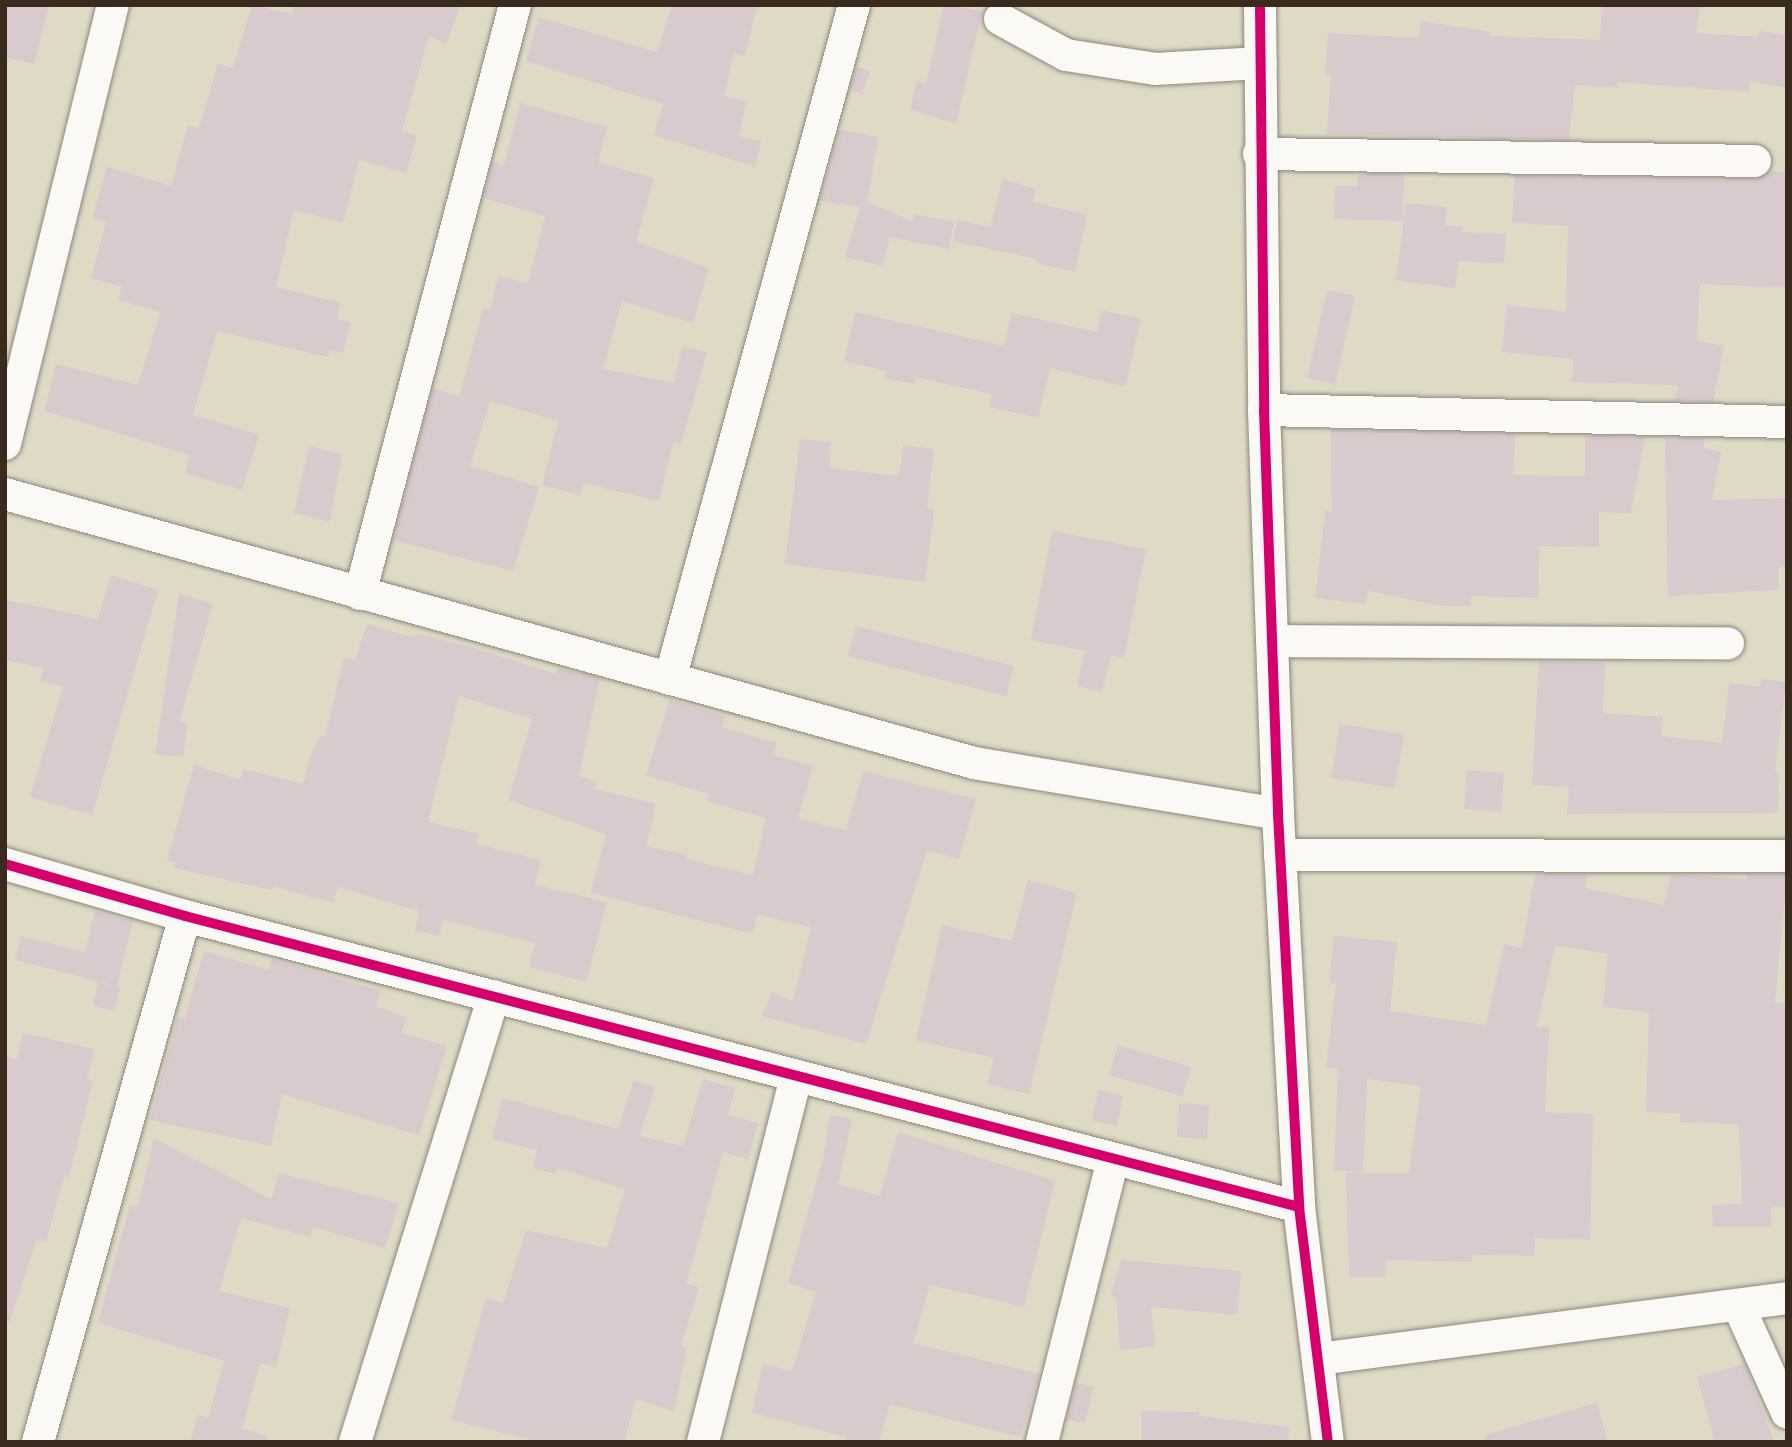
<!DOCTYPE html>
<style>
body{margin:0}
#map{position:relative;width:1792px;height:1447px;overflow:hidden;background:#dedac6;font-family:Sriracha,sans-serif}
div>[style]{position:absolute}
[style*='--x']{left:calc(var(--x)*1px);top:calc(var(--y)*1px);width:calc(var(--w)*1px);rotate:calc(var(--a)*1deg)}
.building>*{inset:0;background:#d8cacd}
.roads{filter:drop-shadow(0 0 2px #8d887c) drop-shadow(0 0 2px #8d887c)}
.minor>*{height:32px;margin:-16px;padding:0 16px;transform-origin:16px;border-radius:16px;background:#faf9f6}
.cycleway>*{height:10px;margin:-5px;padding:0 5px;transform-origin:5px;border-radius:5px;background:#d6006c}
span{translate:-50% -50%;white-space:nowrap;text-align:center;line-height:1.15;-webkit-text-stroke:5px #fcf5e5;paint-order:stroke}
.frame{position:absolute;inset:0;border:7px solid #3b2a1e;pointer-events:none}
</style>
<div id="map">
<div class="building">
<i style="clip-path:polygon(5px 5px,49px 5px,34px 64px,5px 57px)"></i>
<i style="clip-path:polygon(252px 5px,292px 14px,294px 5px,460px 5px,447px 43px,429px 36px,402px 131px,417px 135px,406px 173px,359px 160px,343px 223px,294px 210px,276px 287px,341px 303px,337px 319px,351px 322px,343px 353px,330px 350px,328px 357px,217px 331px,193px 415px,259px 435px,242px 490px,185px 473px,190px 455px,44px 411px,56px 364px,138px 385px,160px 312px,118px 300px,122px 287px,91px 278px,106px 222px,92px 218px,107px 167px,171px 186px,188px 125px,199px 128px,218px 64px,233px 68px)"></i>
<i style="clip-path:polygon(672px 5px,757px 5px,745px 56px,734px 53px,724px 96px,746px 101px,739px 136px,761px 141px,755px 167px,654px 135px,663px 104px,526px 61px,539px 17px,657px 52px)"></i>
<i style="clip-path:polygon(944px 5px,982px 11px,956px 124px,910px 109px,917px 81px,926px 84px)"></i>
<i style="clip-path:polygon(1602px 5px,1700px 5px,1696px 33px,1759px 37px,1760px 31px,1787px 35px,1787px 88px,1750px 81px,1749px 92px,1617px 82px,1617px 88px,1575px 85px,1569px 140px,1327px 134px,1331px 75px,1325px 75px,1328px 33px,1419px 38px,1421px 21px,1490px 32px,1490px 36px,1600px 40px)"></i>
<i style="clip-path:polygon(856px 67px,870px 71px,862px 94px,850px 90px)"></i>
<i style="clip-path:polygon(520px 103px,607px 127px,598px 162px,654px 178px,636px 242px,709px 268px,693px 323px,622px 301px,603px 369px,674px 383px,682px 347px,707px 352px,681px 444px,673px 442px,659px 501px,583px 483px,580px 495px,542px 485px,558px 421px,490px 401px,470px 466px,539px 487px,513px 571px,393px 540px,433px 388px,459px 396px,483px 309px,490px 310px,498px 276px,528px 283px,545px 216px,483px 198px,493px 162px,504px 166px)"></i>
<i style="clip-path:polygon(839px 130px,878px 137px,867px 202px,913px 222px,914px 214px,954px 222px,949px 249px,890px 237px,883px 266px,845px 257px,860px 207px,820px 201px)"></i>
<i style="clip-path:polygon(1770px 171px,1787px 172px,1787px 288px,1700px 284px,1697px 341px,1724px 346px,1713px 402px,1675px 401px,1678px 385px,1572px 382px,1573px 359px,1502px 352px,1507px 305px,1566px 312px,1568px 226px,1512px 223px,1515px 176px,1755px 179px)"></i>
<i style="clip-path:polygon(1358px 174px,1404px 174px,1403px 221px,1334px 219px,1335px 186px,1357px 186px)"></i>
<i style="clip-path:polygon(1003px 179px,1036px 189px,1033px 202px,1087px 215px,1075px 272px,1036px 263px,1037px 259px,953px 241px,957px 220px,990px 227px)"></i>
<i style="clip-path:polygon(1406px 203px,1447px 207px,1445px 225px,1463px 227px,1463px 232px,1506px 234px,1504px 264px,1459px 261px,1455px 288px,1396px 280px)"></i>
<i style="clip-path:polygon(1327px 290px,1355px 296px,1335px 384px,1307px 378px)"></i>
<i style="clip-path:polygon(1102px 310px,1141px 319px,1125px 387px,1050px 368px,1038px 418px,990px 407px,991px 394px,916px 377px,914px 384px,885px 378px,886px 371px,844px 361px,855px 312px,1004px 346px,1012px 313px,1097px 332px)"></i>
<i style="clip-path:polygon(1331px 430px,1516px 434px,1513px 475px,1585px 476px,1585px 436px,1645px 437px,1631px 513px,1599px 512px,1599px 547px,1540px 546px,1538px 598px,1471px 596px,1471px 606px,1442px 606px,1368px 591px,1366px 604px,1315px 598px,1325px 511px,1332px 512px)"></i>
<i style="clip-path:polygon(1665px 438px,1705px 438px,1703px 448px,1721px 452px,1712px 500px,1787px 498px,1787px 567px,1779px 567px,1779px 590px,1668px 596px)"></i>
<i style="clip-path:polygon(800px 439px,831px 442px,829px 468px,899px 476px,903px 445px,934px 449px,927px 509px,934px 510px,925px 582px,785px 564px)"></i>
<i style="clip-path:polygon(309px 446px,342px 454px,330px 522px,294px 513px)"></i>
<i style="clip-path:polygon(1052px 531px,1146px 549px,1124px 658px,1111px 655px,1102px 692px,1077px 686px,1085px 651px,1031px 640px)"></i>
<i style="clip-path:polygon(111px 575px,158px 590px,92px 815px,30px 797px,63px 687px,40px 681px,44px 668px,5px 660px,5px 600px,98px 619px)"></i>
<i style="clip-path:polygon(179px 594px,213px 604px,179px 722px,188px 723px,183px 757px,155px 754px)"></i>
<i style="clip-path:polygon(367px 624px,415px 638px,416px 633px,471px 647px,556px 674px,557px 668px,600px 678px,579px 776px,597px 782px,595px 789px,656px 804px,646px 846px,687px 855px,686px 859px,753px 875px,766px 818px,707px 801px,709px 794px,646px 775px,670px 699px,725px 716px,722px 727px,777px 743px,773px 755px,813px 766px,798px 819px,846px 830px,863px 771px,976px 799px,959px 859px,927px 850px,866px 1044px,762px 1016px,772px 992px,793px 1001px,811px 927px,757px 915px,753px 934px,591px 893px,606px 834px,508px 800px,532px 719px,459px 696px,428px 822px,479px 834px,476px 844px,541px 860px,535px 885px,607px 902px,586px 982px,529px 967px,535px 943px,443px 920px,439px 936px,415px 930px,419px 911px,338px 887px,333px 903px,273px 886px,272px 890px,174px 868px,176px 863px,167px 860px,194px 765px,241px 780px,243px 769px,303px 784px,310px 757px,321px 735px,325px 737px,344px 657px,355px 660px)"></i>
<i style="clip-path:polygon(856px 626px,1014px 666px,1006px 696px,848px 656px)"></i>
<i style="clip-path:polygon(1539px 661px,1605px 663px,1603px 713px,1663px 717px,1661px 736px,1722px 743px,1729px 683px,1760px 687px,1761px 679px,1786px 682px,1775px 773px,1779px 773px,1778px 813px,1567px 814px,1569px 787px,1532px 785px)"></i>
<i style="clip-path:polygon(1340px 724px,1404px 734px,1395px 788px,1331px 778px)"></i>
<i style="clip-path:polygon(1467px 770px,1504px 773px,1501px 812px,1464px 809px)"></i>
<i style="clip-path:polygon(1535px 874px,1587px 874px,1585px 888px,1664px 905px,1671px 874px,1747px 879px,1747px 874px,1787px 874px,1775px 1003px,1787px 1003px,1787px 1207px,1771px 1207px,1772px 1227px,1713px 1227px,1712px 1205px,1742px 1204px,1739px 1124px,1680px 1122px,1680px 1113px,1646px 1112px,1649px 1012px,1603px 1007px,1608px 954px,1555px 945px,1537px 1027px,1549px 1027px,1545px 1112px,1593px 1114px,1590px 1240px,1535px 1238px,1534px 1256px,1472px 1255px,1472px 1262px,1386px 1260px,1385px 1277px,1349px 1277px,1346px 1173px,1409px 1173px,1421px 1086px,1367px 1079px,1363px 1172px,1334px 1171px,1338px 1068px,1326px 1067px,1336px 984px,1329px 983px,1334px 936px,1397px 942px,1390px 1011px,1486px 1025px,1504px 944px,1522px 948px)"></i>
<i style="clip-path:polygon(1028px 880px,1077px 893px,1029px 1094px,987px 1084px,994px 1058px,916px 1040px,942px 925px,1012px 941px)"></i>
<i style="clip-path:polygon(95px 911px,133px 921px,117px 986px,15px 960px,21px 936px,85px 952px)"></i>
<i style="clip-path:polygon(204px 951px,269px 970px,272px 959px,381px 991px,376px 1006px,407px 1018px,401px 1033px,447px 1046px,419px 1135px,282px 1094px,271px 1146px,150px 1120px,178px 1017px,185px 1018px)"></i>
<i style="clip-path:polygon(98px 982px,120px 987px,115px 1011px,93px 1006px)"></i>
<i style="clip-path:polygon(23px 1033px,94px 1049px,87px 1080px,93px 1081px,69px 1177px,64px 1176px,46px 1242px,37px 1239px,10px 1321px,5px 1320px,5px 1056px,17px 1060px)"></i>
<i style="clip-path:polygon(1118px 1045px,1191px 1067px,1182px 1096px,1109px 1075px)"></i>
<i style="clip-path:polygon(703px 1079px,735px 1088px,728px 1115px,758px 1123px,748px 1159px,723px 1152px,686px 1284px,699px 1287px,681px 1346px,687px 1347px,674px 1411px,636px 1399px,624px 1442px,539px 1442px,451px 1420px,486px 1299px,503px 1303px,526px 1230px,607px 1248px,625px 1189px,557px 1168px,556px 1174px,533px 1168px,537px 1150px,492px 1139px,502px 1098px,618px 1129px,634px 1080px,655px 1087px,640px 1136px,683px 1146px)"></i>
<i style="clip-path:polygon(1098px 1090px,1123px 1096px,1117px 1126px,1092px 1121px)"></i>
<i style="clip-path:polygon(1179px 1103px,1209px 1105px,1207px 1139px,1177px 1137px)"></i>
<i style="clip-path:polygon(830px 1115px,852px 1119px,838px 1184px,880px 1196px,898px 1132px,1055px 1181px,1024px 1307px,930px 1285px,913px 1343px,1040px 1374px,1020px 1437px,890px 1404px,879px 1442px,845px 1442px,846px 1437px,752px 1413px,763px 1364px,792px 1371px,816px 1292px,788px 1283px,824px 1154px)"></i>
<i style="clip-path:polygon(154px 1138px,271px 1199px,279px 1173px,399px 1203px,385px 1248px,313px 1227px,310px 1237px,241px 1218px,219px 1291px,290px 1308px,276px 1367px,260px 1363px,242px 1428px,267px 1436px,266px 1442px,190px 1442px,198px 1415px,208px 1418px,224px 1361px,98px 1323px,130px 1205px,138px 1207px)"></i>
<i style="clip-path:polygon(1121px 1260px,1241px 1271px,1237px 1315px,1151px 1307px,1155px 1346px,1120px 1350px,1116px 1297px,1111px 1296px)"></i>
<i style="clip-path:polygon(1745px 1364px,1774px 1442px,1715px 1442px,1697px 1377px)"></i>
<i style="clip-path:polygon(1076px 1383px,1094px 1387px,1085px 1423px,1067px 1419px)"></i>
<i style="clip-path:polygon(1597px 1403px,1608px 1442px,1486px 1442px,1485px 1435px)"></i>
<i style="clip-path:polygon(1141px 1411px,1199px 1412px,1199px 1416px,1289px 1427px,1288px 1442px,1141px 1442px)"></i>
</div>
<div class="roads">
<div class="minor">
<i style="--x:1260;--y:5;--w:405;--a:89.4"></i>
<i style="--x:1264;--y:410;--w:404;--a:88"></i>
<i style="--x:1278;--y:814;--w:394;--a:86.9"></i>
<i style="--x:1299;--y:1207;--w:237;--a:83"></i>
<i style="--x:1000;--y:19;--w:75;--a:28.6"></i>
<i style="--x:1066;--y:55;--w:90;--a:8.9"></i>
<i style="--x:1155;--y:69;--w:106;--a:-3.2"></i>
<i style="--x:1259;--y:154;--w:496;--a:0.8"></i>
<i style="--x:1264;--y:410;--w:523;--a:1.31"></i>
<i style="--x:5;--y:444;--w:452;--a:-76.2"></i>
<i style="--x:5;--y:494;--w:1006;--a:15.51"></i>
<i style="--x:974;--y:763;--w:308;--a:9.5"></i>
<i style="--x:360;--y:594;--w:609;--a:-75.26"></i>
<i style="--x:1272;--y:641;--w:456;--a:0.3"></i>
<i style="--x:670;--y:679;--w:699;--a:-74.73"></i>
<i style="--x:1280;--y:855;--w:507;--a:0.11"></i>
<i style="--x:5;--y:864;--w:187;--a:16.1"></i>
<i style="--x:185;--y:916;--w:1151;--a:14.64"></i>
<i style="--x:1739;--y:1307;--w:116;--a:65.6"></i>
<i style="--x:1318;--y:1359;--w:473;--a:-7.4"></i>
<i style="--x:38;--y:1442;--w:546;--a:-74.39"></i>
<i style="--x:355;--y:1442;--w:467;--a:-72.7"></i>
<i style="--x:703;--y:1442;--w:378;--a:-75.7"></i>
<i style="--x:1042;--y:1442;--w:292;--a:-75.9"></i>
</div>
</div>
<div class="cycleway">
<i style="--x:1260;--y:5;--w:405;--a:89.4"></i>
<i style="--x:1264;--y:410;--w:404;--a:88"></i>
<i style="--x:1278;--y:814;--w:394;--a:86.9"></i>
<i style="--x:1299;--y:1207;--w:237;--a:83"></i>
<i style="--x:5;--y:864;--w:187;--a:16.1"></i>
<i style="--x:185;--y:916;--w:1151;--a:14.64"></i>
</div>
<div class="frame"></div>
</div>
